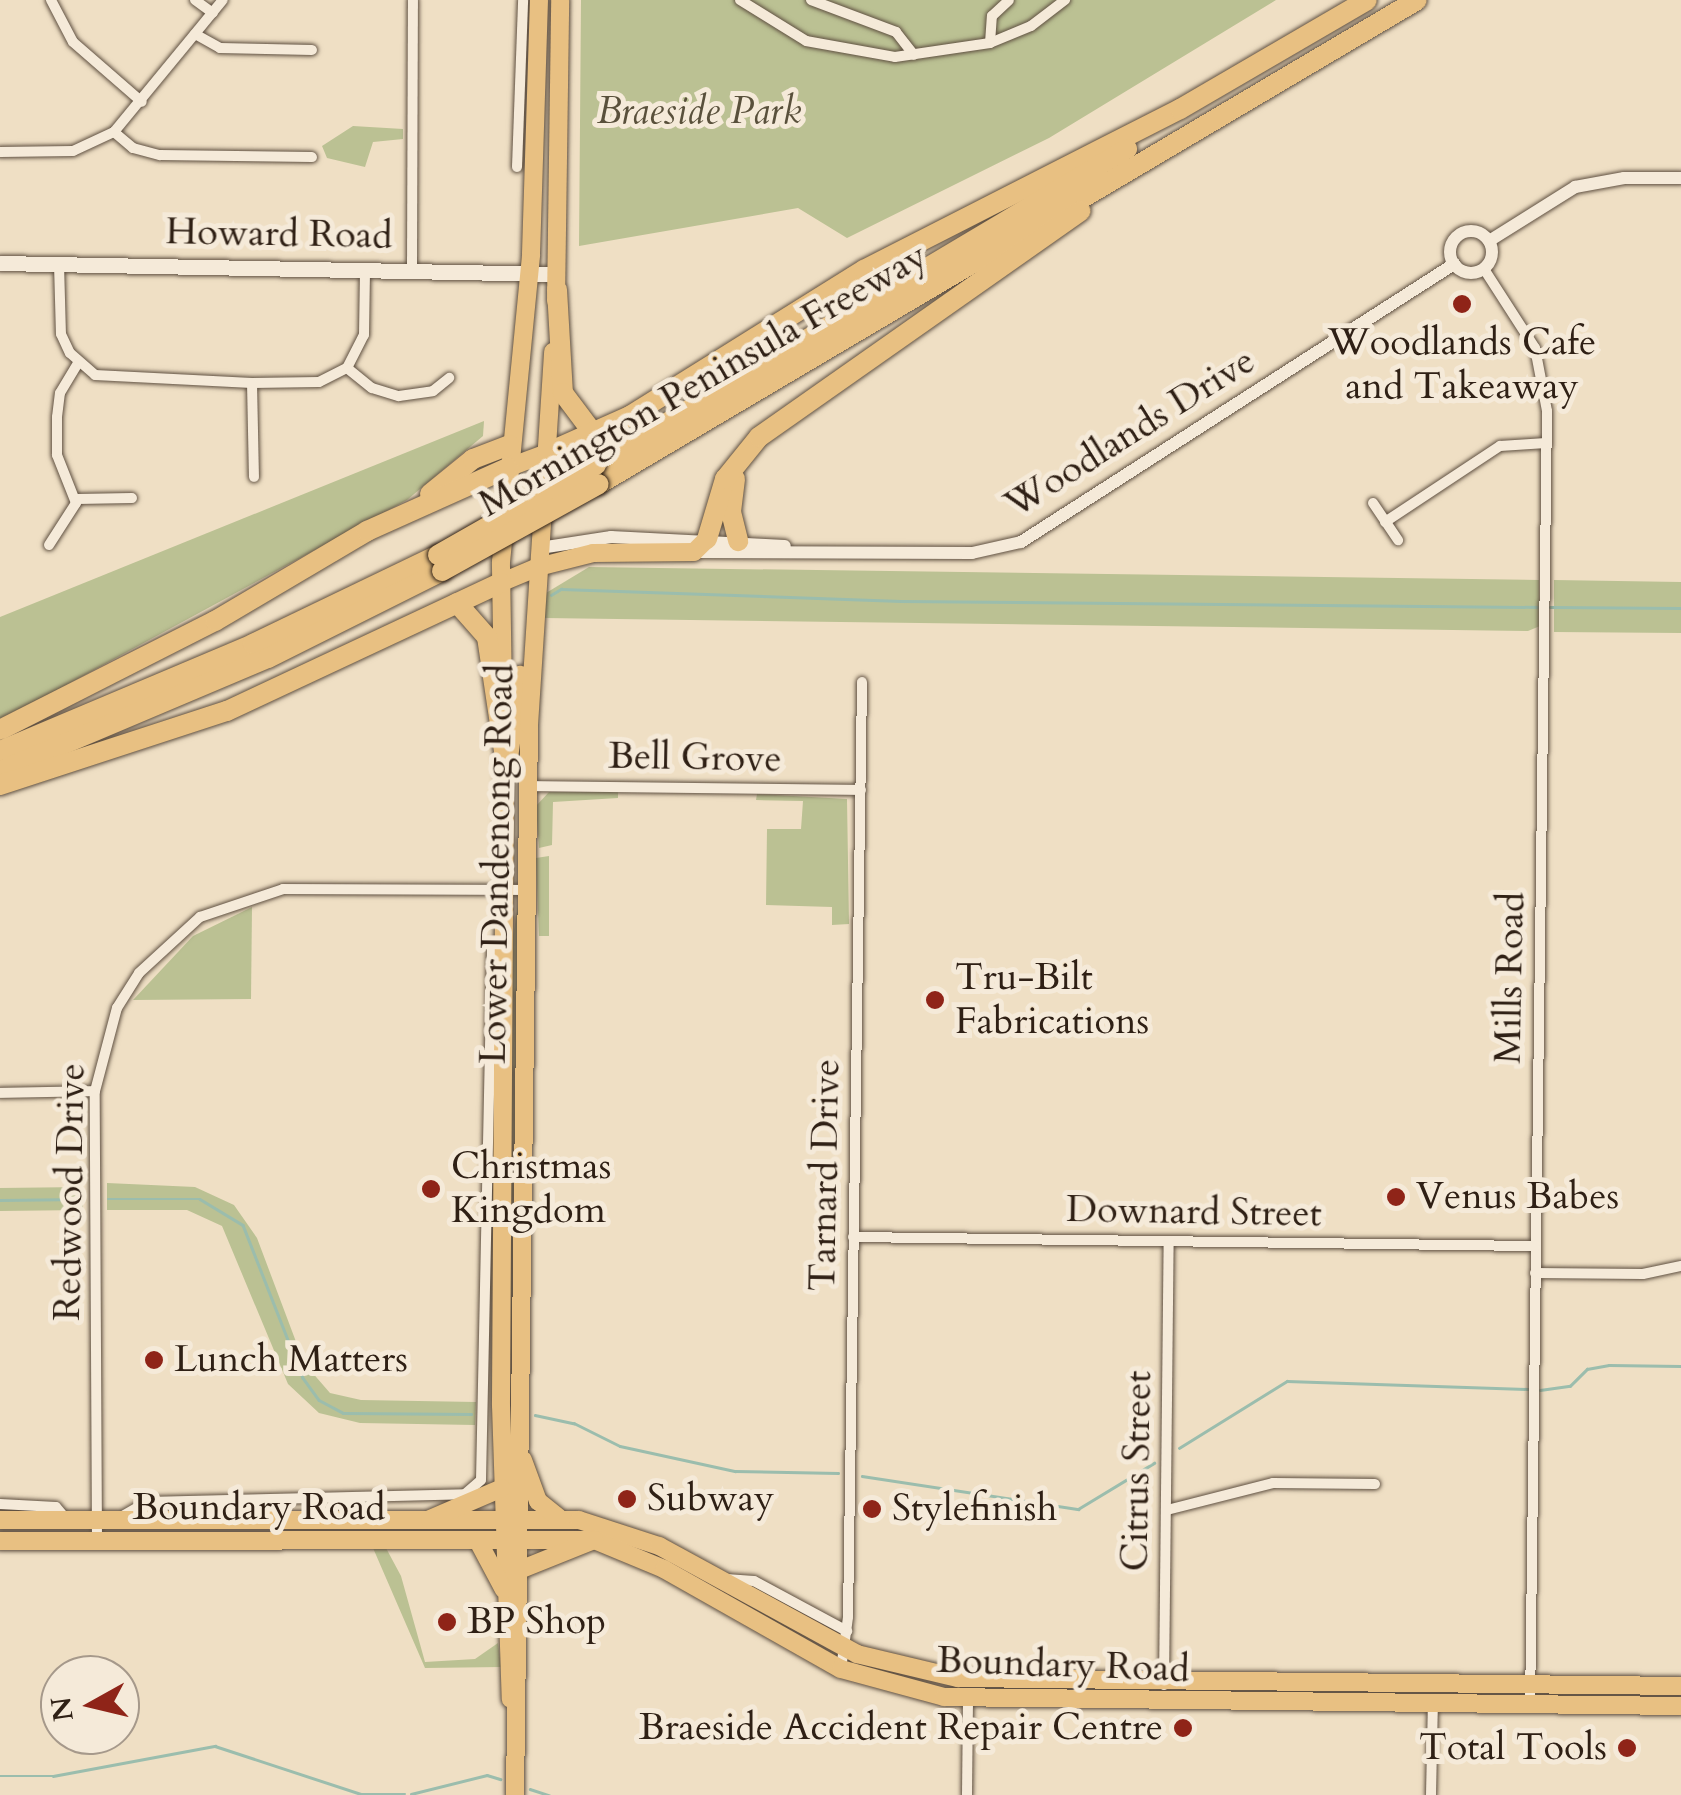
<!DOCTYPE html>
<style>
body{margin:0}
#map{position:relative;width:1681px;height:1795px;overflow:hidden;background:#efdfc4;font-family:Cardo,serif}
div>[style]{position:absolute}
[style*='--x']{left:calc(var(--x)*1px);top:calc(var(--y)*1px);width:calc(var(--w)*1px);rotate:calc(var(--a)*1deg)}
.green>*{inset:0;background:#bbc193}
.stream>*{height:2.5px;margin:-1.25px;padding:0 1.25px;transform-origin:1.25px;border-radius:1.25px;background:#9bbdad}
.roads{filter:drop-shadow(0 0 2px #5f5041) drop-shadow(0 0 2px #5f5041)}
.minor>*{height:10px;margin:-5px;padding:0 5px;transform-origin:5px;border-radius:5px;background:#f5ead9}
.tertiary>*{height:12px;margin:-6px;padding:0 6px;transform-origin:6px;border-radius:6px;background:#f5ead9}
.tertiary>.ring{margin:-6px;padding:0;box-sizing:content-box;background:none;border:12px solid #f5ead9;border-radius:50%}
.secondary>*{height:15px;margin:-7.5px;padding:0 7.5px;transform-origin:7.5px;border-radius:7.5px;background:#f5ead9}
.primary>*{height:18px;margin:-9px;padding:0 9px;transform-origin:9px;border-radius:9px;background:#e8c082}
.trunk>*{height:18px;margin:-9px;padding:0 9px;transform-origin:9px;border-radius:9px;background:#e8c082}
.motorway>*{height:20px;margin:-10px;padding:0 10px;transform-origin:10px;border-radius:10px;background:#e8c082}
.bridges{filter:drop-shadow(0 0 2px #2f2015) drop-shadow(0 0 2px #2f2015)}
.motorway-bridge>*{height:20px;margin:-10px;padding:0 10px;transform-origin:10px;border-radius:10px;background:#e8c082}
.dots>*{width:28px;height:28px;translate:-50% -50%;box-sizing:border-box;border:5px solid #f5ead9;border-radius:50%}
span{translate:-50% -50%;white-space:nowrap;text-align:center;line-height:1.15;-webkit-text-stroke:10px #f5ead9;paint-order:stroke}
.park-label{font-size:38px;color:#59503b;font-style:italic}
.street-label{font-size:38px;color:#2f2015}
.poi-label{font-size:38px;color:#2f2015}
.left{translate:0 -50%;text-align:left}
.right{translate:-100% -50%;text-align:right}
.north{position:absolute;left:40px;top:1655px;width:100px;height:100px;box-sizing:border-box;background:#f5ead9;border:2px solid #a6998b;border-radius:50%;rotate:262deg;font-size:28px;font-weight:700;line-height:40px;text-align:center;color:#2f2015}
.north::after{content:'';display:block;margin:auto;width:35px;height:45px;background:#8f2418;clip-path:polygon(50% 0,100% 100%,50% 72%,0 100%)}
</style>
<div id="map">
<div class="green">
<i style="clip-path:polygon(581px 0,1276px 0,1049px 138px,847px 238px,798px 208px,579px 246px)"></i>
<i style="clip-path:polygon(353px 126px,403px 129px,403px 139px,373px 142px,365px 167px,327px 158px,322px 146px)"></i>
<i style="clip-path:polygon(484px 421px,483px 436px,407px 500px,0 721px,0 617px)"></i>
<i style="clip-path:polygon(589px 567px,1539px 580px,1540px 626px,1528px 631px,544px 618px,546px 593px)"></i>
<i style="clip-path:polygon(1554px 580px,1681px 582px,1681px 633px,1554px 632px)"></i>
<i style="clip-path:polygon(549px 792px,618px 792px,618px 798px,553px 802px,552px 845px,539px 848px,536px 806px)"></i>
<i style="clip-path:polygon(757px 794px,847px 799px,849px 924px,832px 925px,832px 907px,766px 905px,767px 829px,801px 829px,803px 801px,756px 800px)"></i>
<i style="clip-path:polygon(549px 856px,549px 936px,539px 936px,536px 858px)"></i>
<i style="clip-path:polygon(518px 906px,516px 1292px,509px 1335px,510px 955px)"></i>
<i style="clip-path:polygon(252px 907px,251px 999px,133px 1000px,193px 936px)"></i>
<i style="clip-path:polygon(107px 1183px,195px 1187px,234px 1205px,257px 1238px,304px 1363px,330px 1393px,361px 1400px,476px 1402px,475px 1425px,360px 1423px,319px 1413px,288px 1384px,222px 1226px,187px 1210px,107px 1210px)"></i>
<i style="clip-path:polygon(83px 1187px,83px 1210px,0 1211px,0 1188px)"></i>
<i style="clip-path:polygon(373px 1548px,386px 1548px,401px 1576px,425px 1662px,475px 1659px,498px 1643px,501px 1667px,425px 1668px)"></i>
</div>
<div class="stream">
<i style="--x:551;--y:595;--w:12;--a:-31"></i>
<i style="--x:561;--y:589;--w:340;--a:2"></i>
<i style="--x:901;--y:601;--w:641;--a:0.54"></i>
<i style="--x:1550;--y:607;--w:131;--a:0.4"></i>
<i style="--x:108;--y:1199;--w:92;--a:0"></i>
<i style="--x:200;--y:1199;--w:50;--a:31.2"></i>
<i style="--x:243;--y:1225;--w:164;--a:68.6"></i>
<i style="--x:303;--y:1378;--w:27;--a:54"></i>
<i style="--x:319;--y:1400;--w:27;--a:28"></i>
<i style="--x:343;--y:1413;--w:128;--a:0.4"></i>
<i style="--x:0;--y:1200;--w:82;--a:-0.7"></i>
<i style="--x:1540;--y:1390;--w:30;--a:-8"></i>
<i style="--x:1570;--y:1386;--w:24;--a:-45"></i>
<i style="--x:1587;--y:1369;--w:22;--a:-10"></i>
<i style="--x:1609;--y:1365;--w:72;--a:0.8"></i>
<i style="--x:535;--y:1415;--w:40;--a:12"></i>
<i style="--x:574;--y:1423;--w:51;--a:26.6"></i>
<i style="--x:620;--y:1446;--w:118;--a:12.3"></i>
<i style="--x:735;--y:1471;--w:103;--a:1.1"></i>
<i style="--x:1179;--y:1448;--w:127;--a:-31.8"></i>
<i style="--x:1287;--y:1381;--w:245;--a:1.9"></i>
<i style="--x:862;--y:1476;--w:219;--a:8.7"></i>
<i style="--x:1078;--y:1509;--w:89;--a:-31.2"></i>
<i style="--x:0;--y:1776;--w:53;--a:0"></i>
<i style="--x:53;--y:1776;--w:165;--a:-10.5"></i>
<i style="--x:215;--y:1746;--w:154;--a:18.2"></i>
<i style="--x:361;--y:1794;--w:44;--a:0"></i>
<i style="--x:530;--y:1789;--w:20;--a:18"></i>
<i style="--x:411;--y:1794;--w:78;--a:-14"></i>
<i style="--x:487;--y:1775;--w:14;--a:17"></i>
</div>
<div class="roads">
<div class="minor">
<i style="--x:51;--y:0;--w:47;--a:62.4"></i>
<i style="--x:73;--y:42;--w:91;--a:41"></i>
<i style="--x:195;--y:0;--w:22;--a:36"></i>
<i style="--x:740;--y:0;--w:78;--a:31.8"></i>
<i style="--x:806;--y:41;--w:90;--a:10.2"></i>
<i style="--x:895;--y:57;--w:96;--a:-8.4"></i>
<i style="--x:990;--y:43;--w:44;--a:-22.5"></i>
<i style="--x:1031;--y:26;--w:43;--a:-37.4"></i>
<i style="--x:811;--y:0;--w:91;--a:20.6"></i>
<i style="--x:896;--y:32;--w:29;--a:52"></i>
<i style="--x:195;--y:34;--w:29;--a:29"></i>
<i style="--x:220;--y:48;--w:92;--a:1.2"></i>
<i style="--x:990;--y:43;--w:27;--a:-86"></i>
<i style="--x:992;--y:16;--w:23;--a:-43"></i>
<i style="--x:114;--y:132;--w:25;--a:40"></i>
<i style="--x:133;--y:148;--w:28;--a:15"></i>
<i style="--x:160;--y:155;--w:152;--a:0.8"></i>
<i style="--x:0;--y:152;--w:73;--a:-0.8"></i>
<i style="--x:73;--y:151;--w:45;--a:-24.9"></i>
<i style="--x:114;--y:132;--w:171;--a:-50.5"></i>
<i style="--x:517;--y:167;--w:167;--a:-87.9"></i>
<i style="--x:59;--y:264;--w:70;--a:88.4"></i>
<i style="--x:61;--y:334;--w:21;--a:65"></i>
<i style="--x:70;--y:353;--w:33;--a:41"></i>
<i style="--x:95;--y:375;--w:157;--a:2.9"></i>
<i style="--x:252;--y:383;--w:67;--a:-0.9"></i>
<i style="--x:319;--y:382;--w:31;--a:-27"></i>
<i style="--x:347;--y:368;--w:37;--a:-63"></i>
<i style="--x:364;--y:335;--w:67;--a:-89.1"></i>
<i style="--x:412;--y:269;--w:269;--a:-89.8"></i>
<i style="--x:1484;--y:269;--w:94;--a:57.2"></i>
<i style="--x:1535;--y:348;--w:64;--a:79.2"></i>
<i style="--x:1547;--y:411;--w:1294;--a:90.75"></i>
<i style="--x:347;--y:368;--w:32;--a:39"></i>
<i style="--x:372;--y:388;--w:28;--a:17"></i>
<i style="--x:399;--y:396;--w:34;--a:-8"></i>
<i style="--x:433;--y:391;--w:21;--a:-39"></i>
<i style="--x:252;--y:383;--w:94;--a:88.8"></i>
<i style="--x:77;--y:499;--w:55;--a:-1"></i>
<i style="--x:1373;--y:503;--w:45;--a:56"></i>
<i style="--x:1385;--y:522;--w:138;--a:-33.5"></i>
<i style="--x:1500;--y:446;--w:46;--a:-3.7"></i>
<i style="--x:49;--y:545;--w:50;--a:-57.3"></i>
<i style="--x:76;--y:503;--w:52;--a:-111.6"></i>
<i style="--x:57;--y:455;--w:38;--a:-90"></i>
<i style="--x:57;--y:417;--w:24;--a:-83"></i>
<i style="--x:60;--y:393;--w:35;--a:-59"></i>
<i style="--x:529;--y:786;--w:332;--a:0.7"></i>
<i style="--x:0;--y:1093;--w:95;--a:-1.2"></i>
<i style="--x:853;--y:1237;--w:682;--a:0.76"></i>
<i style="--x:1535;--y:1273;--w:108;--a:0.5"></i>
<i style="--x:1643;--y:1274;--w:39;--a:-12"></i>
<i style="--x:0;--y:1504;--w:56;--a:3.1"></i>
<i style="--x:56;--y:1507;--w:17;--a:50"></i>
<i style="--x:1167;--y:1510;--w:109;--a:-14.3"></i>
<i style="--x:1273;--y:1483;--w:102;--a:0.6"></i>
<i style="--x:119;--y:1518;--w:32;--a:-30"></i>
<i style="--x:147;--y:1502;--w:318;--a:-1.4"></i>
<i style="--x:465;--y:1494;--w:21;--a:-41"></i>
<i style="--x:481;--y:1480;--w:531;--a:-88.81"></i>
<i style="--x:492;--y:949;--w:17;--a:-54"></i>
<i style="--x:97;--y:1540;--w:449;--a:-90.3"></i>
<i style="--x:95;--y:1091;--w:86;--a:-75.2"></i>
<i style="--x:117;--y:1008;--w:41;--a:-57.8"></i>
<i style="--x:139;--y:973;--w:83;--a:-42.6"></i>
<i style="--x:200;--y:917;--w:88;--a:-18.6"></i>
<i style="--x:283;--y:889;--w:246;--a:0.2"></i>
<i style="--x:726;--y:1579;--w:28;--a:4"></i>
<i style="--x:754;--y:1581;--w:106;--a:28.3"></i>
<i style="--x:841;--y:1669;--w:52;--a:-82.3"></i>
<i style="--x:848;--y:1617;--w:935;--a:-89.14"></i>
<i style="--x:1164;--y:1685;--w:444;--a:-89.4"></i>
<i style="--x:967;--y:1795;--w:100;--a:-89.4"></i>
<i style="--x:1431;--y:1795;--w:94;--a:-88.8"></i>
</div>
<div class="tertiary">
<i class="ring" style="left:1450px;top:231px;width:30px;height:30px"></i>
<i style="--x:1489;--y:241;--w:102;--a:-32.1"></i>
<i style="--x:1575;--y:187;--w:50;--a:-10.4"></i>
<i style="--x:1624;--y:178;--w:57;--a:0"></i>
<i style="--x:540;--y:548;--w:72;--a:-8.8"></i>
<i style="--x:611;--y:537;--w:174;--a:3"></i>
<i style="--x:694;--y:552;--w:278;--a:0.2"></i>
<i style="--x:972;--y:553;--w:50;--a:-12.7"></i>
<i style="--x:1021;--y:542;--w:515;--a:-32.7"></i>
</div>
<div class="secondary">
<i style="--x:0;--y:263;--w:557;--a:1.13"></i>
</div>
<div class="primary">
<i style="--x:538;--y:567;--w:57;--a:-14.3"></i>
<i style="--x:593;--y:553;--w:101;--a:-0.6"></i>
<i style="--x:694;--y:552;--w:18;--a:-45"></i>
<i style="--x:0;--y:1520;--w:579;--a:0"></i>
<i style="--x:579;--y:1520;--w:84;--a:18"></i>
<i style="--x:659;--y:1546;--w:226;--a:28.6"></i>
<i style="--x:857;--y:1654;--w:104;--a:13.4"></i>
<i style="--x:958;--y:1678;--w:723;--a:0.63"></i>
<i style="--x:0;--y:1541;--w:594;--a:-0.1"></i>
<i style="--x:594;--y:1540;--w:76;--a:22.5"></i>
<i style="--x:664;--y:1569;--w:203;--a:29.5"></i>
<i style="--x:841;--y:1669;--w:107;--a:15.2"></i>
<i style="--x:944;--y:1697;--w:737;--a:0.7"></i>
</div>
<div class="trunk">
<i style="--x:556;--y:301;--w:301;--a:-89.2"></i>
<i style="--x:507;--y:468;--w:43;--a:-20.6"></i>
<i style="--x:500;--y:583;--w:41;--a:-22.8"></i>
<i style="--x:503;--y:695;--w:133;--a:-90.9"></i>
<i style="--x:501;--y:562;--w:309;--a:-84.4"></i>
<i style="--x:531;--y:254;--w:254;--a:-88.2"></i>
<i style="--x:505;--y:746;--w:659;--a:90.35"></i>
<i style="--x:501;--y:1405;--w:294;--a:88.1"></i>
<i style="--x:509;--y:758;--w:84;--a:-82.5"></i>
<i style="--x:523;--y:1460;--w:44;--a:69.9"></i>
<i style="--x:538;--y:1501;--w:26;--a:39"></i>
<i style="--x:430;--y:1519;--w:78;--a:-23.3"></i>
<i style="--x:478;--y:1541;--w:55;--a:62"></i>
<i style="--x:522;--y:1569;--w:78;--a:-21.9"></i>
<i style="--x:515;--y:1795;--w:1070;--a:-89.25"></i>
<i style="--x:529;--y:725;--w:374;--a:-86.3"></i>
</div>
<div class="motorway">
<i style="--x:557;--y:290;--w:103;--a:86.7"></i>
<i style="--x:563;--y:393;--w:50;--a:53.1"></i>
<i style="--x:547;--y:453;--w:91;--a:-24"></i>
<i style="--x:630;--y:416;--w:276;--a:-32"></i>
<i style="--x:864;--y:270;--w:355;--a:-27"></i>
<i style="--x:1180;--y:109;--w:216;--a:-30.2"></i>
<i style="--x:596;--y:465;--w:618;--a:-30.76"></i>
<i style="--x:735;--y:479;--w:33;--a:97"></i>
<i style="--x:731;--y:512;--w:30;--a:76"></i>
<i style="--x:599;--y:484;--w:950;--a:-30.61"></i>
<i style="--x:430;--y:494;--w:55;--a:-39.1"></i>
<i style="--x:473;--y:459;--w:39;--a:-21"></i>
<i style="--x:707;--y:539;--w:63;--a:-73.3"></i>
<i style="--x:725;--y:479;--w:54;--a:-51"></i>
<i style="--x:759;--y:437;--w:393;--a:-35.1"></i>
<i style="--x:457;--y:603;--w:45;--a:48.6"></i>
<i style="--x:487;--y:637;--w:121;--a:81.5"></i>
<i style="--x:0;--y:730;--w:241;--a:-26.9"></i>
<i style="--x:215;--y:621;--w:177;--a:-30.6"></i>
<i style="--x:367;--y:531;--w:154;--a:-24.2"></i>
<i style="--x:0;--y:751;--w:275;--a:-22.9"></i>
<i style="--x:253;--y:644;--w:205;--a:-25.7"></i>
<i style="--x:0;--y:771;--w:291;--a:-22.9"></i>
<i style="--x:268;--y:658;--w:195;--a:-26.6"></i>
<i style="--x:0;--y:785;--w:239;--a:-18.1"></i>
<i style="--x:227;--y:711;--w:302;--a:-25.1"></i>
</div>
</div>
<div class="bridges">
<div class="motorway-bridge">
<i style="--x:438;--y:555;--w:182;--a:-29.7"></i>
<i style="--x:442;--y:571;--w:179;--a:-29"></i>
</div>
</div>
<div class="dots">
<i style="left:1462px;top:304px;background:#8f2418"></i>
<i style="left:935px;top:1000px;background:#8f2418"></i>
<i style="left:431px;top:1189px;background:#8f2418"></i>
<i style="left:1396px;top:1197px;background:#8f2418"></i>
<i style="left:154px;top:1360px;background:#8f2418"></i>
<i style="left:627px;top:1499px;background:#8f2418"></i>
<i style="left:872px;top:1509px;background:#8f2418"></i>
<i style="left:447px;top:1622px;background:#8f2418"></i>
<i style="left:1183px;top:1728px;background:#8f2418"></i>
<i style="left:1627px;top:1748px;background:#8f2418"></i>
</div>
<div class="park-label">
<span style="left:699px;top:112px">Braeside Park</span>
</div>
<div class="street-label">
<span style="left:279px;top:234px;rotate:1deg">Howard Road</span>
<span style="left:703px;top:380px;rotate:-30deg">Mornington Peninsula Freeway</span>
<span style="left:1130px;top:433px;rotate:-32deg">Woodlands Drive</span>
<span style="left:695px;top:758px;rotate:1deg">Bell Grove</span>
<span style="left:497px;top:864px;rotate:-89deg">Lower Dandenong Road</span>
<span style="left:1510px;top:978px;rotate:-89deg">Mills Road</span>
<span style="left:825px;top:1175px;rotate:-89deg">Tarnard Drive</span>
<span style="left:70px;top:1192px;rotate:-89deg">Redwood Drive</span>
<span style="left:1194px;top:1212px;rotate:1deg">Downard Street</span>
<span style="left:1137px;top:1471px;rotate:-89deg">Citrus Street</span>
<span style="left:259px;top:1508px">Boundary Road</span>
<span style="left:1063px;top:1665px;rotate:2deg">Boundary Road</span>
</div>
<div class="poi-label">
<span style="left:1462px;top:365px">Woodlands Cafe<br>and Takeaway</span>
<span class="left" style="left:955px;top:1000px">Tru-Bilt<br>Fabrications</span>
<span class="left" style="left:451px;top:1189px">Christmas<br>Kingdom</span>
<span class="left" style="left:1416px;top:1197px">Venus Babes</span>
<span class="left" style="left:174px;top:1360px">Lunch Matters</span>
<span class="left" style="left:647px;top:1499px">Subway</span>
<span class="left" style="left:892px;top:1509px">Stylefinish</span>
<span class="left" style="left:467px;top:1622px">BP Shop</span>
<span class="right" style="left:1163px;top:1728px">Braeside Accident Repair Centre</span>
<span class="right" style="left:1607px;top:1748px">Total Tools</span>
</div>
<div class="north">N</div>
</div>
